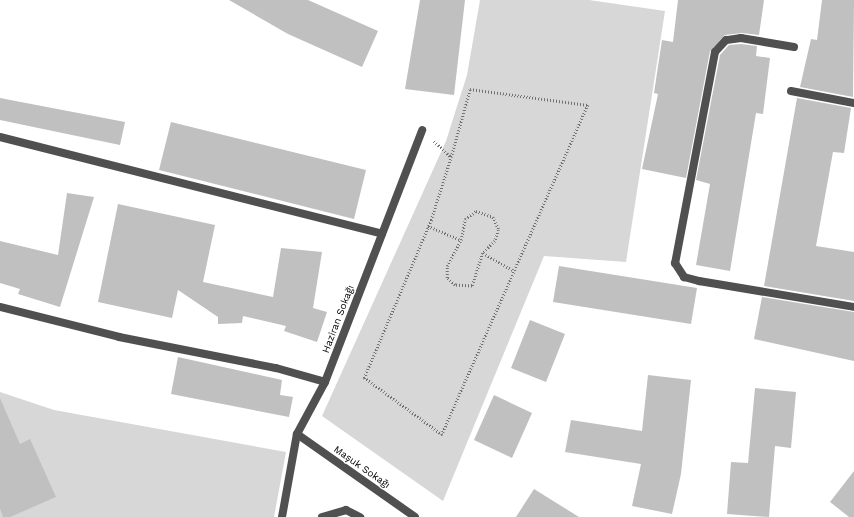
<!DOCTYPE html>
<meta charset="utf-8">
<style>
body{margin:0}
#map{position:relative;width:854px;height:517px;overflow:hidden;background:#fff;font-family:"Work Sans",sans-serif}
div>[style]{position:absolute}
[style*='--x']{left:calc(var(--x)*1px);top:calc(var(--y)*1px);width:calc(var(--w)*1px);rotate:calc(var(--a)*1deg)}
.green>*{inset:0;background:#d7d7d7}
.building>*{inset:0;background:#c0c0c0}
.path>*{height:2.5px;margin-top:-1.25px;transform-origin:0;background:repeating-linear-gradient(90deg,#727272 0 1px,transparent 0 3px)}
.service>*{height:8px;margin:-4px;padding:0 4px;transform-origin:4px;border-radius:4px;background:#505050}
.minor>*{height:8px;margin:-4px;padding:0 4px;transform-origin:4px;border-radius:4px;background:#505050}
span{translate:-50% -50%;white-space:nowrap;text-align:center;line-height:1.15;-webkit-text-stroke:3px #fff;paint-order:stroke}
.street-label{font-size:10px;color:#000}
</style>
<div id="map">
<div class="green">
<i style="clip-path:polygon(480px 0,589px 0,665px 11px,626px 262px,544px 256px,443px 501px,322px 416px,446px 141px,467px 75px)"></i>
<i style="clip-path:polygon(0 392px,54px 410px,286px 452px,274px 517px,0 517px)"></i>
</div>
<div class="building">
<i style="clip-path:polygon(229px 0,308px 0,378px 31px,362px 67px,288px 34px)"></i>
<i style="clip-path:polygon(420px 0,465px 0,454px 95px,405px 89px)"></i>
<i style="clip-path:polygon(678px 0,764px 0,759px 35px,742px 33px,725px 35px,710px 51px,686px 178px,642px 169px,658px 94px,654px 93px,662px 40px,673px 42px)"></i>
<i style="clip-path:polygon(822px 0,854px 0,853px 97px,800px 87px,811px 39px,817px 40px)"></i>
<i style="clip-path:polygon(741px 44px,757px 46px,756px 56px,770px 58px,763px 114px,756px 113px,730px 271px,696px 265px,710px 184px,696px 180px,720px 55px,729px 45px)"></i>
<i style="clip-path:polygon(0 98px,125px 122px,120px 145px,0 120px)"></i>
<i style="clip-path:polygon(797px 98px,851px 108px,844px 153px,833px 152px,816px 246px,854px 252px,854px 301px,764px 286px)"></i>
<i style="clip-path:polygon(171px 122px,366px 170px,354px 219px,159px 170px)"></i>
<i style="clip-path:polygon(67px 193px,94px 197px,60px 307px,18px 294px,20px 289px,0 283px,0 241px,58px 255px)"></i>
<i style="clip-path:polygon(118px 204px,215px 225px,203px 282px,273px 297px,281px 248px,322px 252px,313px 308px,327px 312px,317px 342px,284px 331px,286px 326px,243px 316px,242px 323px,218px 324px,218px 317px,178px 290px,172px 318px,98px 302px)"></i>
<i style="clip-path:polygon(559px 266px,697px 288px,691px 324px,553px 302px)"></i>
<i style="clip-path:polygon(762px 297px,854px 312px,854px 361px,754px 339px)"></i>
<i style="clip-path:polygon(530px 320px,565px 334px,546px 382px,511px 368px)"></i>
<i style="clip-path:polygon(178px 357px,282px 380px,280px 395px,293px 397px,289px 417px,171px 394px)"></i>
<i style="clip-path:polygon(648px 375px,691px 380px,681px 474px,672px 514px,632px 506px,641px 464px,565px 452px,571px 420px,642px 431px)"></i>
<i style="clip-path:polygon(755px 388px,796px 392px,791px 448px,775px 446px,769px 517px,727px 514px,731px 462px,748px 463px)"></i>
<i style="clip-path:polygon(494px 395px,532px 413px,512px 458px,474px 440px)"></i>
<i style="clip-path:polygon(0 398px,20px 444px,30px 439px,56px 497px,10px 517px,3px 517px,0 509px)"></i>
<i style="clip-path:polygon(854px 471px,854px 517px,849px 517px,830px 502px)"></i>
<i style="clip-path:polygon(534px 489px,579px 517px,516px 517px)"></i>
</div>
<div class="path">
<i style="--x:434;--y:141;--w:23;--a:43"></i>
<i style="--x:451;--y:157;--w:71;--a:-74.4"></i>
<i style="--x:470;--y:89;--w:119;--a:7.7"></i>
<i style="--x:588;--y:105;--w:361;--a:113.9"></i>
<i style="--x:442;--y:435;--w:97;--a:-143.8"></i>
<i style="--x:364;--y:378;--w:172;--a:-67"></i>
<i style="--x:431;--y:220;--w:66;--a:-72.4"></i>
<i style="--x:428;--y:226;--w:36;--a:23"></i>
<i style="--x:461;--y:240;--w:21;--a:-79"></i>
<i style="--x:465;--y:219;--w:14;--a:-36"></i>
<i style="--x:476;--y:211;--w:18;--a:19"></i>
<i style="--x:493;--y:217;--w:14;--a:65"></i>
<i style="--x:499;--y:230;--w:12;--a:110"></i>
<i style="--x:495;--y:241;--w:17;--a:135"></i>
<i style="--x:483;--y:253;--w:35;--a:108"></i>
<i style="--x:472;--y:286;--w:17;--a:-177"></i>
<i style="--x:455;--y:285;--w:11;--a:-139"></i>
<i style="--x:447;--y:278;--w:12;--a:-90"></i>
<i style="--x:447;--y:266;--w:30;--a:-62"></i>
<i style="--x:483;--y:253;--w:34;--a:30"></i>
</div>
<div class="service">
<i style="--x:794;--y:47;--w:54;--a:-170.4"></i>
<i style="--x:741;--y:38;--w:15;--a:172"></i>
<i style="--x:726;--y:40;--w:16;--a:133"></i>
<i style="--x:715;--y:52;--w:215;--a:100.7"></i>
<i style="--x:675;--y:263;--w:17;--a:57"></i>
<i style="--x:684;--y:277;--w:16;--a:15"></i>
<i style="--x:699;--y:281;--w:157;--a:9.5"></i>
<i style="--x:791;--y:91;--w:64;--a:10.8"></i>
<i style="--x:0;--y:137;--w:394;--a:14.2"></i>
<i style="--x:322;--y:517;--w:25;--a:-16"></i>
<i style="--x:346;--y:510;--w:16;--a:27"></i>
</div>
<div class="minor">
<i style="--x:0;--y:307;--w:123;--a:14.1"></i>
<i style="--x:119;--y:337;--w:160;--a:11.2"></i>
<i style="--x:276;--y:368;--w:51;--a:15.9"></i>
<i style="--x:297;--y:434;--w:144;--a:35.1"></i>
<i style="--x:282;--y:517;--w:84;--a:-79.8"></i>
<i style="--x:297;--y:434;--w:59;--a:-61.7"></i>
<i style="--x:325;--y:382;--w:270;--a:-68.9"></i>
</div>
<div class="street-label">
<span style="left:338px;top:319px;rotate:-69deg">Haziran Sokağı</span>
<span style="left:362px;top:467px;rotate:35deg">Maşuk Sokağı</span>
</div>
</div>
